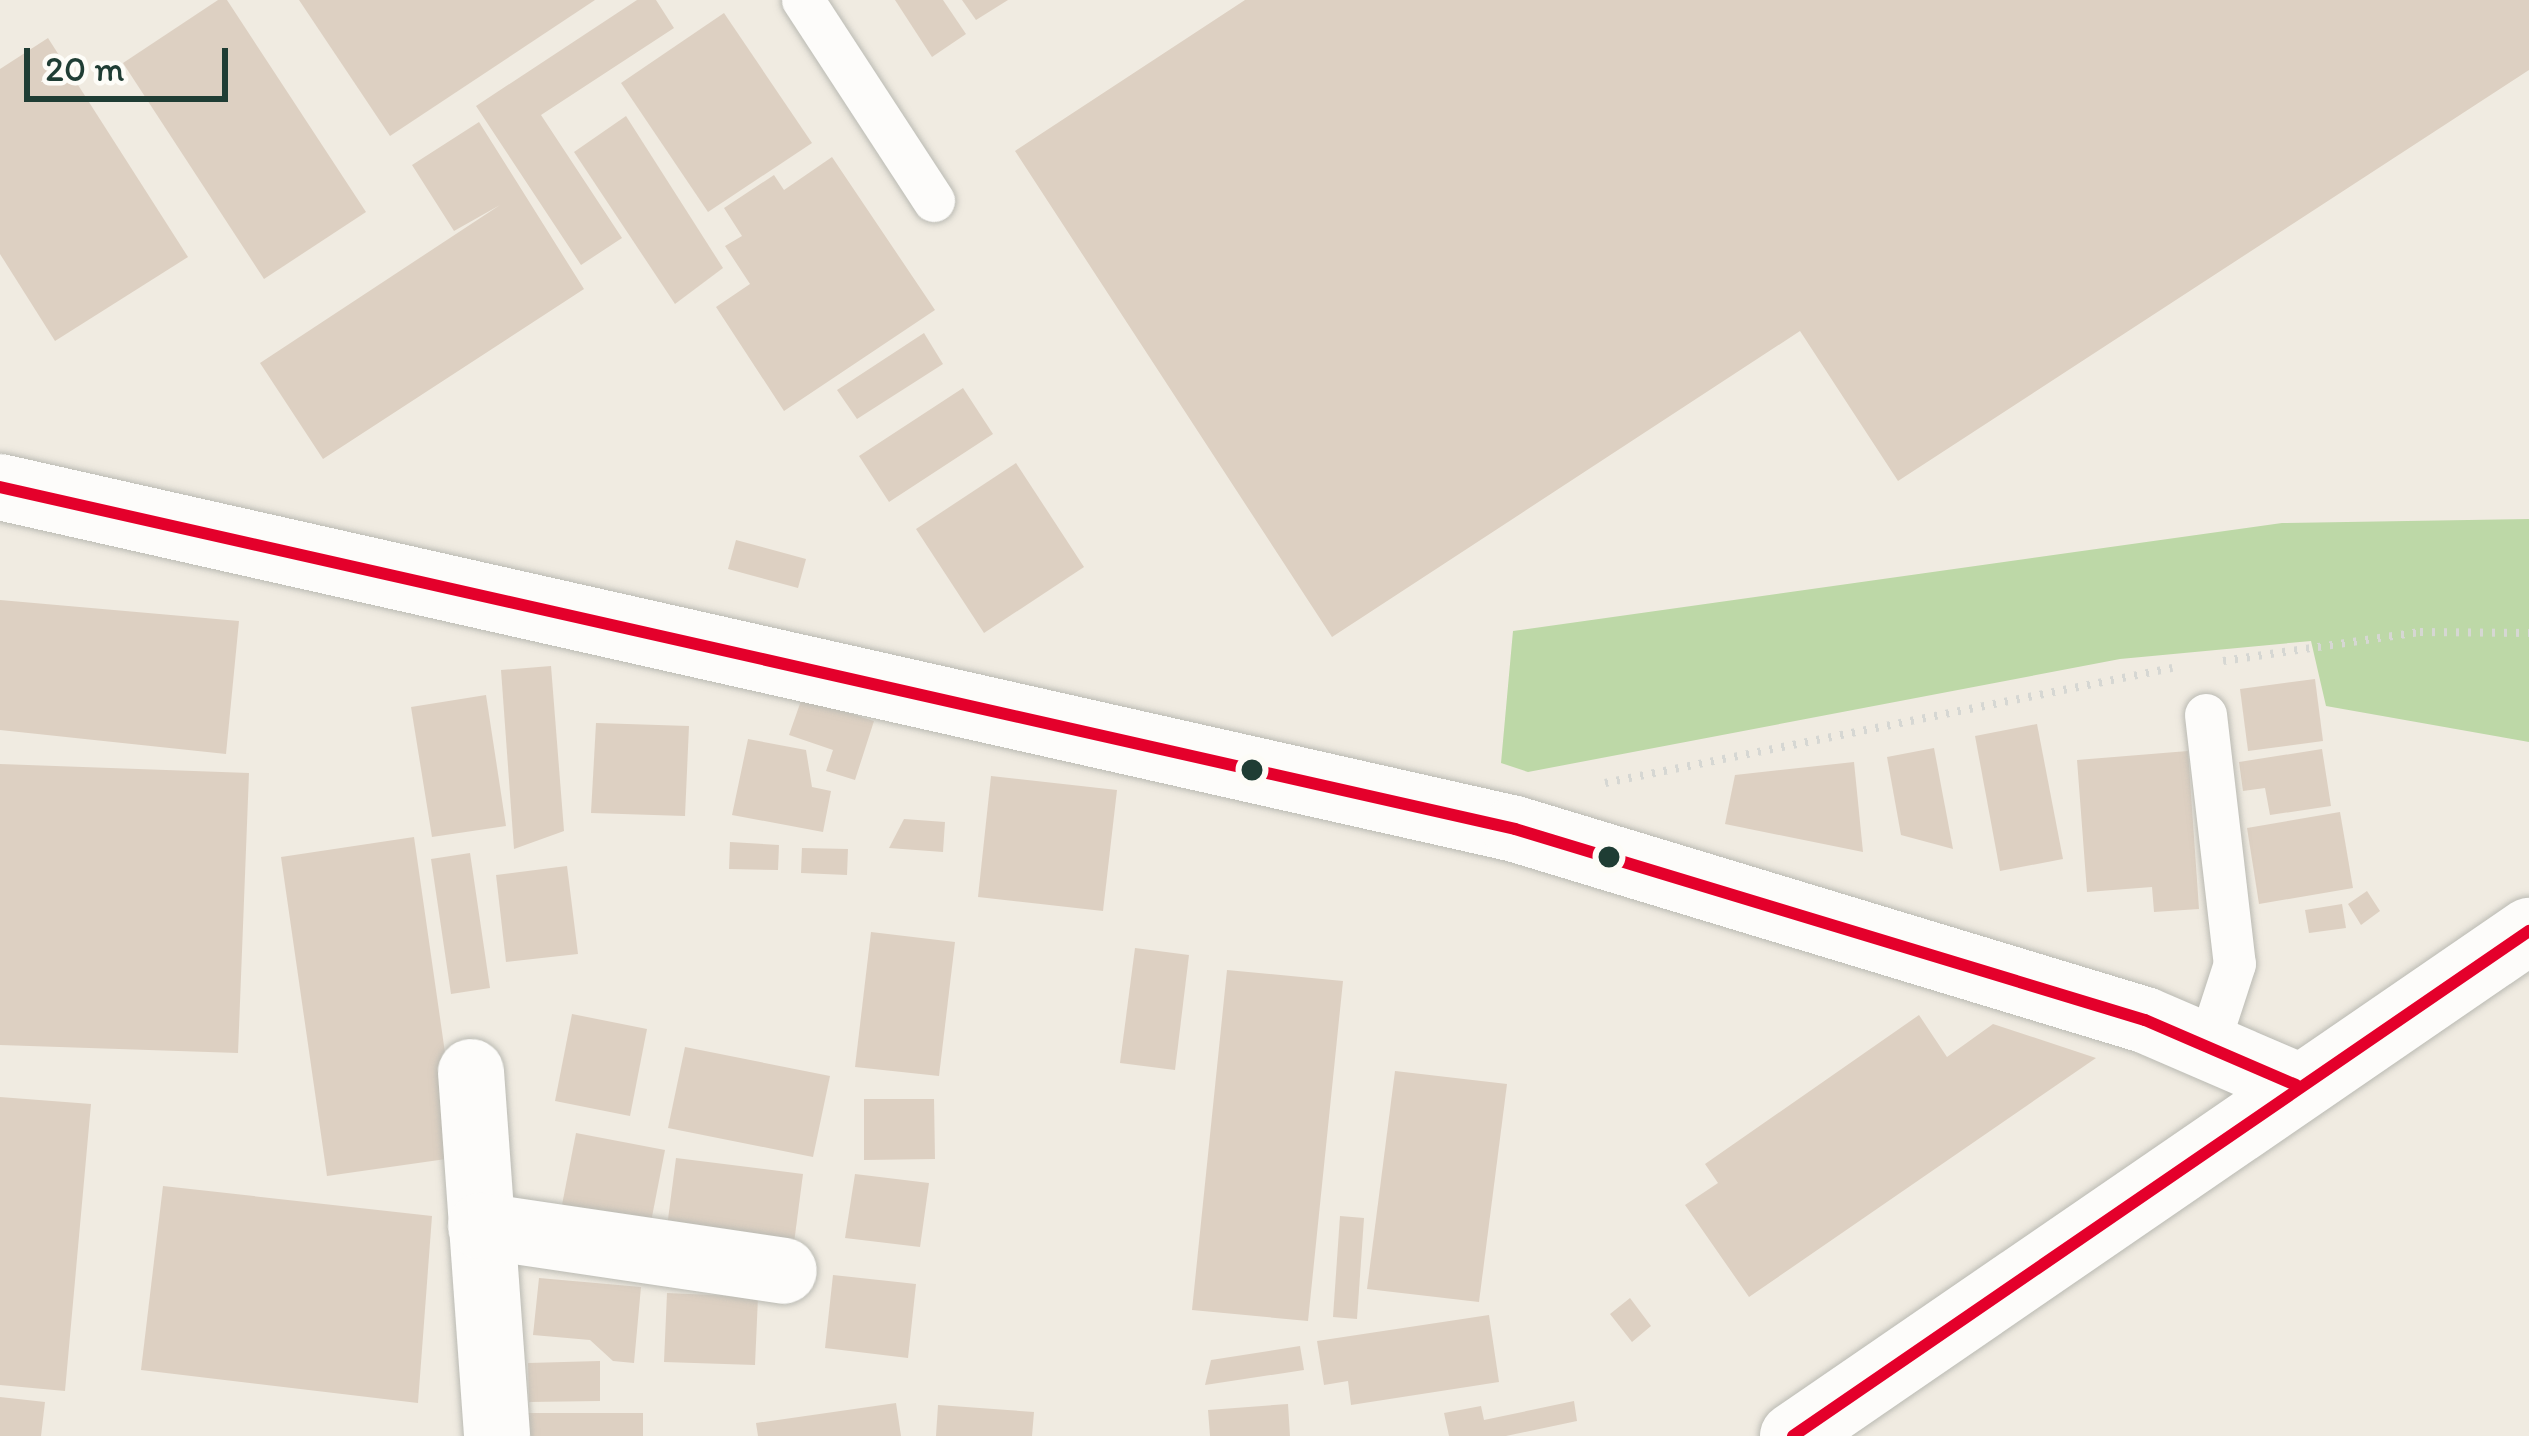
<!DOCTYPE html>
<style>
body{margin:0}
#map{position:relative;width:2529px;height:1436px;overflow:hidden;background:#f0ebe1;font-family:Itim,sans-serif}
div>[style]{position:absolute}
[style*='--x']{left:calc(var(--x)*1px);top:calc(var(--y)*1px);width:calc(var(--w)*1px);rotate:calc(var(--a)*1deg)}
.green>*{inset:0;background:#bdd8a7}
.building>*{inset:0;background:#ddd0c2}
.path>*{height:8px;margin-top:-4px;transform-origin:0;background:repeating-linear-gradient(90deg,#d6d7d3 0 3px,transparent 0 12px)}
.roads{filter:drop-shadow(0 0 3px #babab3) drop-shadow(0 0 3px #babab3)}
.lane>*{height:42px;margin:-21px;padding:0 21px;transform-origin:21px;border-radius:21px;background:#fdfcfa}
.street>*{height:66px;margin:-33px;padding:0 33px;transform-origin:33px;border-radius:33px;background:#fdfcfa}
.secondary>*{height:66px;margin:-33px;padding:0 33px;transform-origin:33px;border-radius:33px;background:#fdfcfa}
.bus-1>*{height:12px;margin:-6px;padding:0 6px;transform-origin:6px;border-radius:6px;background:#e4002b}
.dots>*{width:33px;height:33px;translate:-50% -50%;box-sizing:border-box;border:6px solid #fdfcf7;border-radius:50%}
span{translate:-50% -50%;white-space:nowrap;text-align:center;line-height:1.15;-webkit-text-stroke:9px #fdfcf7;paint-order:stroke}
.scale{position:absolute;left:24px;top:48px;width:204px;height:54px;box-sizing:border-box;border:6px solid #1f3d34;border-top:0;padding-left:15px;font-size:36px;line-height:42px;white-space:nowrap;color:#1f3d34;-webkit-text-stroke:9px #fdfcf7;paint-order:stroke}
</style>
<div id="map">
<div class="green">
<i style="clip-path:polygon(2529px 519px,2529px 742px,2326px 706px,2311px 641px,2120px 659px,1528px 772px,1501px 763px,1513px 631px,2282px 523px)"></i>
</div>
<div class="building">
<i style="clip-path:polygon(218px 0,227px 0,366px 212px,264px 279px,123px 63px)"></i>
<i style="clip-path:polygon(299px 0,595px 0,390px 136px)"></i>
<i style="clip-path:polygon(637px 0,656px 0,674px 28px,541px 115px,622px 238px,581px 265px,476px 106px)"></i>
<i style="clip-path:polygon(895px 0,943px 0,966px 34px,932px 57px)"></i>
<i style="clip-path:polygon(962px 0,1008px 0,976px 20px)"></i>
<i style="clip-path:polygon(1245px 0,2529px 0,2529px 70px,1898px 481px,1800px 331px,1332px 637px,1015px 151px)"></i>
<i style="clip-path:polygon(724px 13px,812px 143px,708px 212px,621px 83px)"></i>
<i style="clip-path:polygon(48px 38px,188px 257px,55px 341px,0 254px,0 69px)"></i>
<i style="clip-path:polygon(626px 116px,723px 268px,675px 304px,574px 152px)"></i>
<i style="clip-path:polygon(479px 122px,584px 289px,323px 459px,260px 363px,500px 205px,454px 231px,412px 165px)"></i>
<i style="clip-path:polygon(832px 157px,935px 310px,784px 411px,716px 307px,750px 284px,725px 246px,742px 236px,724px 208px,774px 175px,784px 190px)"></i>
<i style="clip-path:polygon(924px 333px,943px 364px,857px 419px,837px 390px)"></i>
<i style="clip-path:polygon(963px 388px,993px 434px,889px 502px,859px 456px)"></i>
<i style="clip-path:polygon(1016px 463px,1084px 567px,984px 633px,916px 529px)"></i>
<i style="clip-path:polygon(736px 540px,806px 559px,798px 588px,728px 569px)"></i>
<i style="clip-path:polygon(0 600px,239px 621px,226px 754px,0 730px)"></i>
<i style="clip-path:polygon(551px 666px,564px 831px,514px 849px,501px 670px)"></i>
<i style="clip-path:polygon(2315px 679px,2323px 741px,2248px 751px,2240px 689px)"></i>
<i style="clip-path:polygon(486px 695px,506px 826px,432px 837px,411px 707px)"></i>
<i style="clip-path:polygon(802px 698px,874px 721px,855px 780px,826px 771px,833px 750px,789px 735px)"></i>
<i style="clip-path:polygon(596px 723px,689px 726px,685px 816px,591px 813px)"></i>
<i style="clip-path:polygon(2037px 724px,2063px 859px,2000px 871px,1975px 736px)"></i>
<i style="clip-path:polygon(748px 739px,806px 750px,812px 787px,831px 791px,823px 832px,732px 815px)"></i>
<i style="clip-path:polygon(1934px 748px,1953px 849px,1901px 835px,1887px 757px)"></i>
<i style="clip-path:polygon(2322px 749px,2331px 806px,2270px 815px,2265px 788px,2243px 791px,2239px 762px)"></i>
<i style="clip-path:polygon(2188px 751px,2199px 909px,2154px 912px,2152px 887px,2087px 892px,2077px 760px)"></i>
<i style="clip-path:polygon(1854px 762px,1863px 852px,1725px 824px,1735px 775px)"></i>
<i style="clip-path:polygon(0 764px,249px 773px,238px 1053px,0 1045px)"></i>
<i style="clip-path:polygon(991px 776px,1117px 790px,1103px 911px,978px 897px)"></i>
<i style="clip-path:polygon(2340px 812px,2353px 888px,2259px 904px,2247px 828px)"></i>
<i style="clip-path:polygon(904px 819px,945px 822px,943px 852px,889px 848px)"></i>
<i style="clip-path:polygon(414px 837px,460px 1157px,327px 1176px,281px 857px)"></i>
<i style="clip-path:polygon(730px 842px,779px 845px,778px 870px,729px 869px)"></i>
<i style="clip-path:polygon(802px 848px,848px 849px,847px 875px,801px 873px)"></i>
<i style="clip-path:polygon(470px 853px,490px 988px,451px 994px,431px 859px)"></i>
<i style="clip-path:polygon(567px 866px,578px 954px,506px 962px,496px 875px)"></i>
<i style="clip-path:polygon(2367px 891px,2380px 911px,2361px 925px,2348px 904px)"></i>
<i style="clip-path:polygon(2342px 904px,2346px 928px,2309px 933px,2305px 910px)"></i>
<i style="clip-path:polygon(871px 932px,955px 942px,939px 1076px,855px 1067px)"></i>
<i style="clip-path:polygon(1135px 948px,1189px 955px,1175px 1070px,1120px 1063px)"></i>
<i style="clip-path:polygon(1227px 970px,1343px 981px,1308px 1321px,1192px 1310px)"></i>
<i style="clip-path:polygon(572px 1014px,647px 1029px,630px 1116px,555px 1101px)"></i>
<i style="clip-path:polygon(1919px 1015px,1947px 1057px,1993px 1024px,2096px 1058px,1749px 1297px,1685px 1205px,1718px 1183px,1705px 1164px)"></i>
<i style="clip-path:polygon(685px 1047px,830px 1076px,813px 1157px,668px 1128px)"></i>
<i style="clip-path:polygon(1395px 1071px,1507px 1084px,1479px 1302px,1367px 1289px)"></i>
<i style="clip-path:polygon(0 1097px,91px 1104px,65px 1391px,0 1385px)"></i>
<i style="clip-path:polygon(864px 1099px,934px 1099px,935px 1159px,864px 1160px)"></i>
<i style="clip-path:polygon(576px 1133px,665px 1150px,650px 1227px,561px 1210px)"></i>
<i style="clip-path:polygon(676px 1158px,803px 1174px,794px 1243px,667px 1227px)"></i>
<i style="clip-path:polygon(855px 1174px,929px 1183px,920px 1247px,845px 1238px)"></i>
<i style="clip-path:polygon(163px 1186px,432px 1216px,418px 1403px,141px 1370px)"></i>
<i style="clip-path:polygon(1340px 1216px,1364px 1218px,1357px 1319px,1333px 1317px)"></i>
<i style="clip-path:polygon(833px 1275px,916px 1284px,908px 1358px,825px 1348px)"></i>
<i style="clip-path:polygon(539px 1278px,641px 1287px,634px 1363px,613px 1361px,590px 1340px,533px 1335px)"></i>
<i style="clip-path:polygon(667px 1293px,758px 1297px,755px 1365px,664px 1362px)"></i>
<i style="clip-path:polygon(1630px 1298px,1651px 1326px,1632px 1342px,1610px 1314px)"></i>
<i style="clip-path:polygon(1489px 1315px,1499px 1382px,1351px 1405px,1348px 1381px,1324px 1385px,1317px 1341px)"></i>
<i style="clip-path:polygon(1300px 1346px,1304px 1370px,1205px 1385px,1211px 1360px)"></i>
<i style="clip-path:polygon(600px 1361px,600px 1401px,529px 1402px,528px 1363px)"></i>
<i style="clip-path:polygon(0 1397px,45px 1402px,41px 1436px,0 1436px)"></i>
<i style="clip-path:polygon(1574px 1401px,1577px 1421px,1506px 1436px,1449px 1436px,1444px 1413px,1481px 1406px,1484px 1420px)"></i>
<i style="clip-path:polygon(896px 1403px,901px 1436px,758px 1436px,756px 1423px)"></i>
<i style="clip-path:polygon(1288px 1404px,1290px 1436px,1210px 1436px,1208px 1410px)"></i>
<i style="clip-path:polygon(938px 1405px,1034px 1412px,1032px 1436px,936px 1436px)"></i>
<i style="clip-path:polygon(521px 1413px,643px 1413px,643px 1436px,521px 1436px)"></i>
</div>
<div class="path">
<i style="--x:2223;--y:661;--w:199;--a:-8.4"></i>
<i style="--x:2420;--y:632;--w:109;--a:0.5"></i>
<i style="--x:1605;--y:783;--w:579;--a:-11.47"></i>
</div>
<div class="roads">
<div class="lane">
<i style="--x:803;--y:0;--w:240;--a:56.9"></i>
<i style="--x:2206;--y:715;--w:251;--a:83.4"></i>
<i style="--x:2235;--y:964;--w:87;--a:108"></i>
</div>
<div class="street">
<i style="--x:471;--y:1072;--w:365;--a:85.9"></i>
<i style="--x:481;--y:1226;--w:306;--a:8.4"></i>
</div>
<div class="secondary">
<i style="--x:0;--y:487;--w:1553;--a:12.72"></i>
<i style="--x:1515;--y:829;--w:658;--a:16.87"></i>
<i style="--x:2145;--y:1020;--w:164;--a:23.3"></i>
<i style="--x:1793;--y:1436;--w:893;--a:-34.46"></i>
</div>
</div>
<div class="bus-1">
<i style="--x:0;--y:487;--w:1553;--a:12.72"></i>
<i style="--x:1515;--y:829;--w:658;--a:16.87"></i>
<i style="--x:2145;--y:1020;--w:164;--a:23.3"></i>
<i style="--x:1793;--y:1436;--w:893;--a:-34.46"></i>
</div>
<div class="dots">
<i style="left:1252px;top:770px;background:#1f3d34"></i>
<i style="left:1609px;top:857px;background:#1f3d34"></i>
</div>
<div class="scale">20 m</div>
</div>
